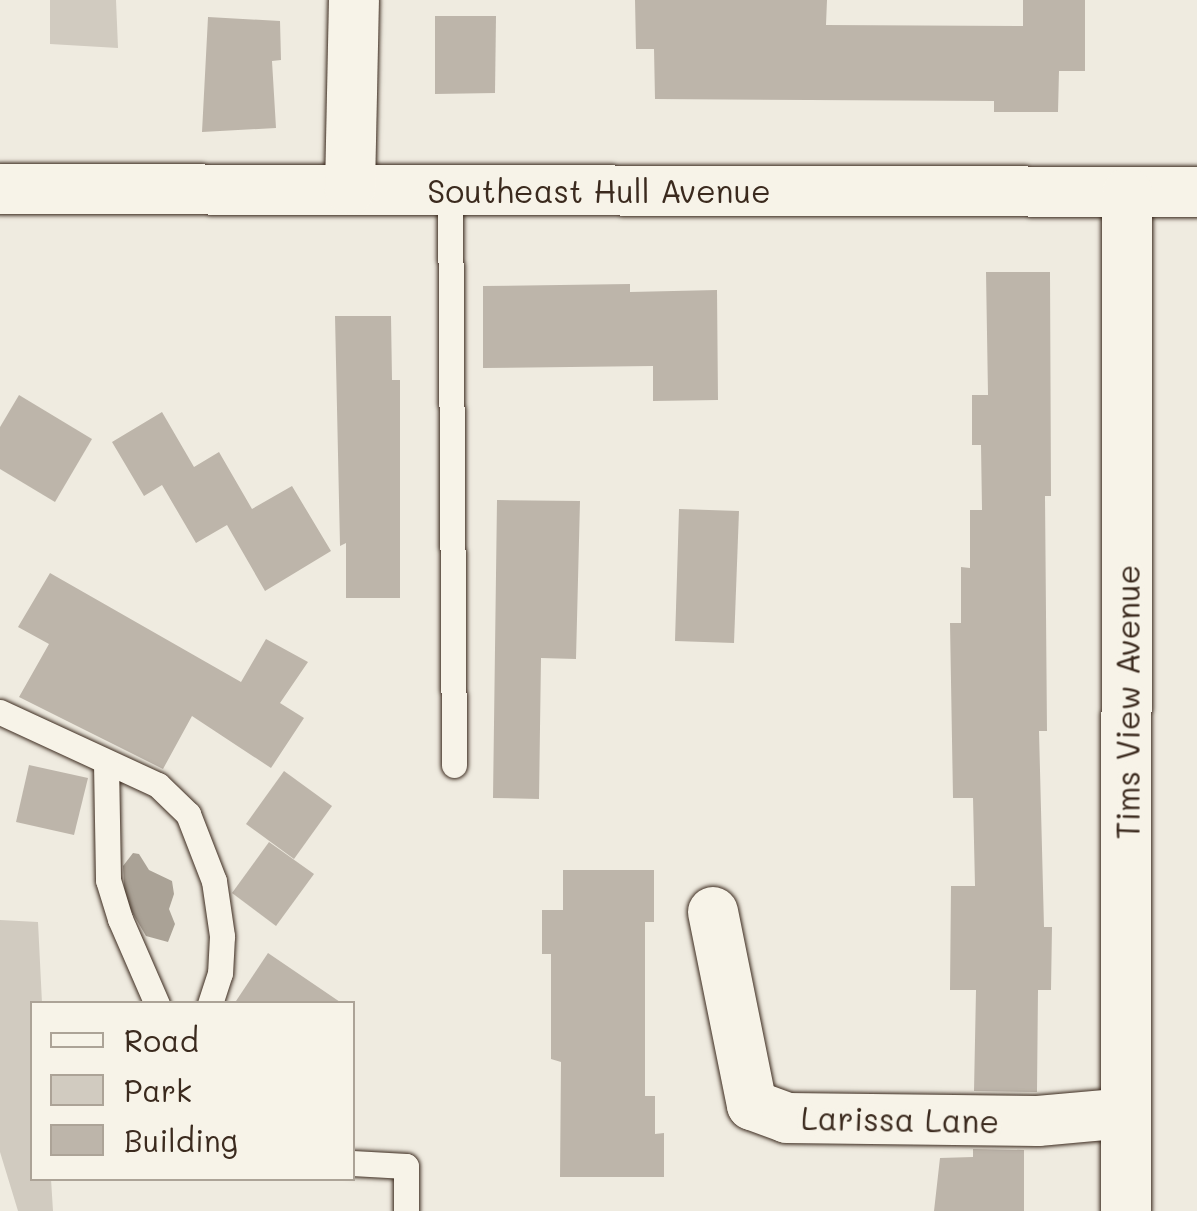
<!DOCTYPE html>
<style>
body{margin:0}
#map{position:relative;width:1197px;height:1211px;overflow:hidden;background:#efebe0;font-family:Mali,sans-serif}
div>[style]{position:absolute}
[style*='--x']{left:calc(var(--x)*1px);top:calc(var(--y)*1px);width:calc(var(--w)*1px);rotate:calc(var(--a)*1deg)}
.green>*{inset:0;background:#d1cbc0}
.water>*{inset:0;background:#aaa296}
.building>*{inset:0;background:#bdb5aa}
.roads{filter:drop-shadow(0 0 2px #3b2a1e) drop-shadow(0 0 2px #3b2a1e)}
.service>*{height:25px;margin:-12.5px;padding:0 12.5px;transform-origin:12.5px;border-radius:12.5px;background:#f7f3e8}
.minor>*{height:50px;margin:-25px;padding:0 25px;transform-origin:25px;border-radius:25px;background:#f7f3e8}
span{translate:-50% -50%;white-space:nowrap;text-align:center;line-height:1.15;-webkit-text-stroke:10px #f7f3e8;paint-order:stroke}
.street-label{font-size:32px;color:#3b2a1e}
.legend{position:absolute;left:30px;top:1001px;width:325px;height:180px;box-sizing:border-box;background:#f7f3e8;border:2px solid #aca397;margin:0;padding:12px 18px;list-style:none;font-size:30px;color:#3b2a1e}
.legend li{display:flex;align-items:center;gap:20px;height:50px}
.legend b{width:50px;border:2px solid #aca397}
</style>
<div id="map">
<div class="green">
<i style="clip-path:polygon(50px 0,116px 0,118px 48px,50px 44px)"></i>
<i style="clip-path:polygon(0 920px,38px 922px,42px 1003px,32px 1004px,32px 1178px,51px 1179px,53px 1211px,18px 1211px,0 1152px)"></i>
</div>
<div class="water">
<i style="clip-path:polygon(133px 853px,139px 854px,149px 870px,172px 881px,174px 894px,169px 909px,175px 924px,168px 942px,146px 936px,125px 900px,123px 866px)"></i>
</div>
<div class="building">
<i style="clip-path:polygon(635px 0,827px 0,826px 25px,1023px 26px,1023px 0,1085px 0,1085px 71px,1059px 71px,1058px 112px,994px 112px,994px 101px,655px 99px,654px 49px,636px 49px)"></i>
<i style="clip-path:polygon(435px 16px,496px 16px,495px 93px,435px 94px)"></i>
<i style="clip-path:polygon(208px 17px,280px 21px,281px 60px,272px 61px,276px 128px,202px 132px)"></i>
<i style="clip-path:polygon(986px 272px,1050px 272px,1051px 496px,1045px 496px,1047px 731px,1039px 731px,1044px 927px,1052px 927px,1051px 990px,1038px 990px,1037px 1092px,974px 1091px,976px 990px,950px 990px,951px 886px,975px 886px,973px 798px,953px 798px,950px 623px,961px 623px,961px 567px,970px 568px,970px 510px,982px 510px,981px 445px,972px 445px,972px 395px,988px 395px)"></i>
<i style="clip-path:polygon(630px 284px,630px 292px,717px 290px,718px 400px,653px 401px,653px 366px,483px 368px,483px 286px)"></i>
<i style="clip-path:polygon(335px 316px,391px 316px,392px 380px,400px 380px,400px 598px,346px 598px,346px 543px,340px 546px)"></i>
<i style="clip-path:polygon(19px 395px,92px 439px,55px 502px,0 469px,0 427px)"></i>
<i style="clip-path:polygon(162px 412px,194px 467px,219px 452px,252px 509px,292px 486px,331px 551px,265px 591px,227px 525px,196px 543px,162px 485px,144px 496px,112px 442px)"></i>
<i style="clip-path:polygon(497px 500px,580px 501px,576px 659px,541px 658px,539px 799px,493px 798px)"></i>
<i style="clip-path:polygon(679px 509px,739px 511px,734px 643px,675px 641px)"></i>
<i style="clip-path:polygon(50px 573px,241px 682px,266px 639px,308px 662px,280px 703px,304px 718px,271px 768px,192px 716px,163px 769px,19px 697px,49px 644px,18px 627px)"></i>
<i style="clip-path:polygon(29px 765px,88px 778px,74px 835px,16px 822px)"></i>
<i style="clip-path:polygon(284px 771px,332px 806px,294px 859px,246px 824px)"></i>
<i style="clip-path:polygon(269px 842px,314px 874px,276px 926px,232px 893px)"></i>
<i style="clip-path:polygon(563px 870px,654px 870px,654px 922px,645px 922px,645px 1096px,655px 1096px,655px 1134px,664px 1133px,664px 1177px,560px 1177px,561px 1062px,551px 1059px,551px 954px,542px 954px,542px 910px,563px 910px)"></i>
<i style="clip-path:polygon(268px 953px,343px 1004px,234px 1004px)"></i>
<i style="clip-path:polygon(973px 1149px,1024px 1150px,1024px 1211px,934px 1211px,940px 1158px,973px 1157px)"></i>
</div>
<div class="roads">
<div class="service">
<i style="--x:450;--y:189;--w:576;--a:89.6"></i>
<i style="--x:0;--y:712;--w:174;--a:24.8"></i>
<i style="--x:158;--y:785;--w:42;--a:44"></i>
<i style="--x:188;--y:814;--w:72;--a:68.8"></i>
<i style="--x:214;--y:881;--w:56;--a:81.7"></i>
<i style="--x:222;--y:936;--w:37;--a:93"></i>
<i style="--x:220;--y:973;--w:33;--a:108"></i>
<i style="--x:106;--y:763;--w:117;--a:89"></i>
<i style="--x:108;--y:880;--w:41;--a:72.9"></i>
<i style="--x:120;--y:919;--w:93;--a:66.5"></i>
<i style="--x:352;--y:1163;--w:54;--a:3.2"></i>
<i style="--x:406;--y:1166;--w:45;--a:90"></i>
</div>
<div class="minor">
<i style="--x:0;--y:189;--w:1197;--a:0.14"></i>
<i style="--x:350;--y:189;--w:189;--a:-88.8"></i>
<i style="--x:713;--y:912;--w:197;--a:78.6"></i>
<i style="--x:752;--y:1105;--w:37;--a:20"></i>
<i style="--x:787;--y:1118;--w:251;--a:0.7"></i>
<i style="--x:1038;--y:1121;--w:88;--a:-5.2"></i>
<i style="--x:1126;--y:1211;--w:1018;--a:-89.94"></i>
</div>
</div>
<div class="street-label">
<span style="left:599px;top:190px">Southeast Hull Avenue</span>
<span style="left:1127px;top:702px;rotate:-90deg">Tims View Avenue</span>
<span style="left:900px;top:1119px;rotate:1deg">Larissa Lane</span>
</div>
<ul class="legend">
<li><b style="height:12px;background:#f7f3e8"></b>Road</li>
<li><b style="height:28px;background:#d1cbc0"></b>Park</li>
<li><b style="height:28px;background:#bdb5aa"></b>Building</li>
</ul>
</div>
